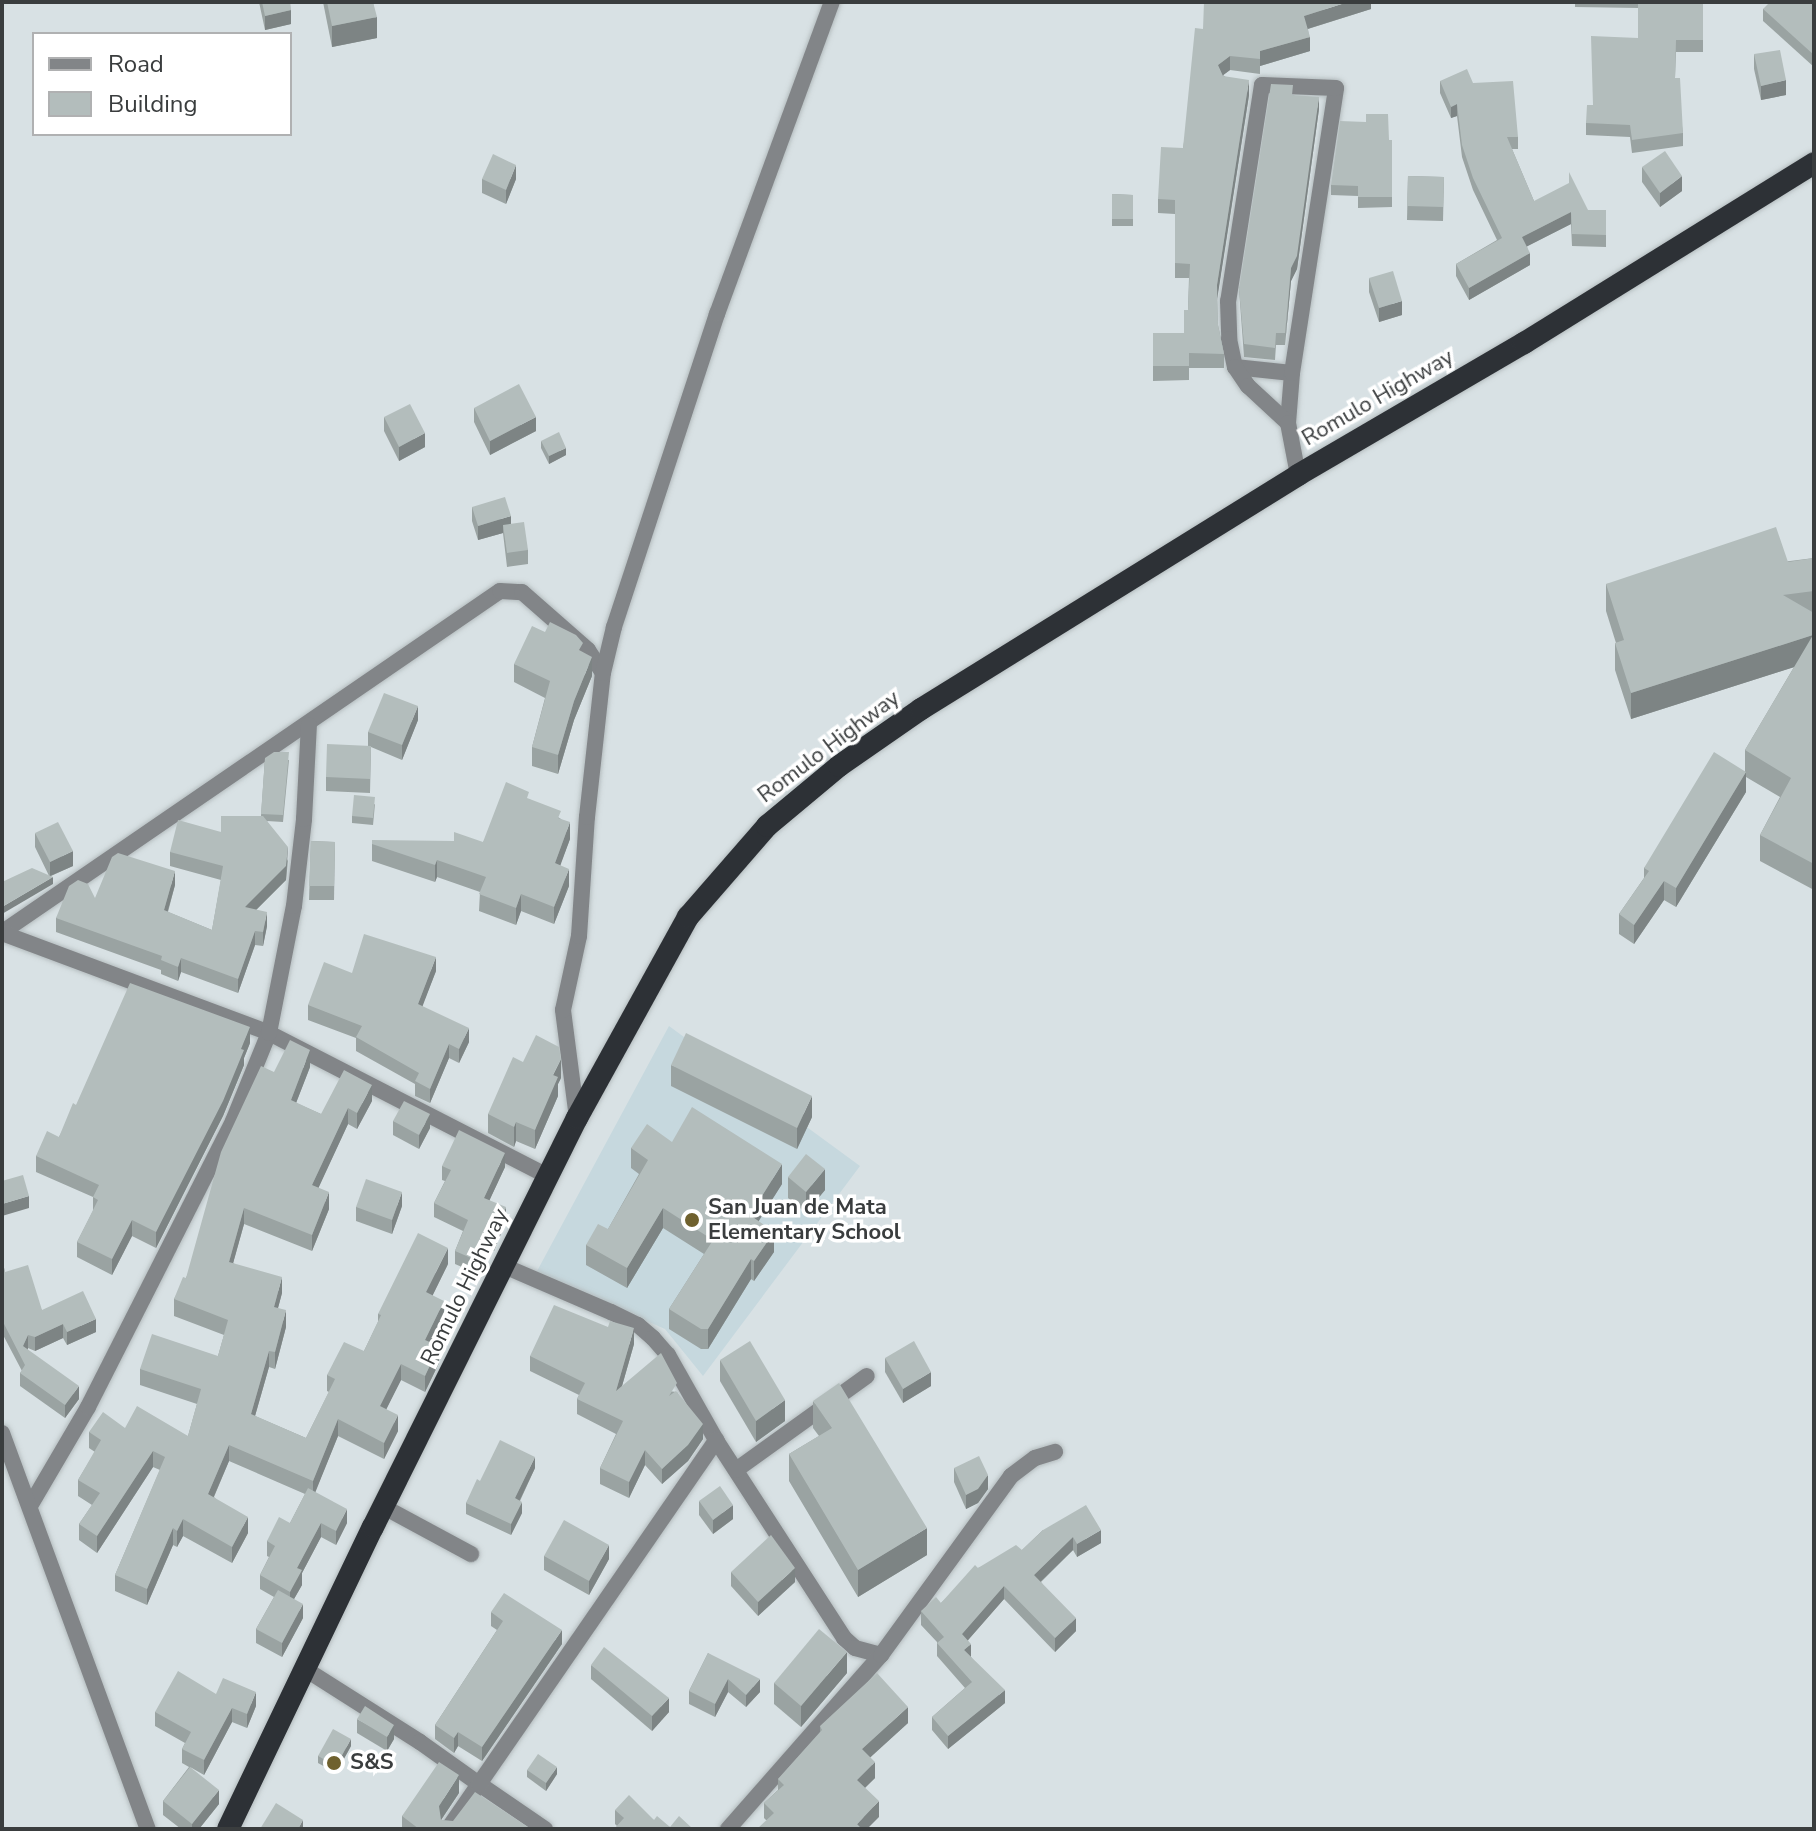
<!DOCTYPE html>
<style>
body{margin:0}
#map{position:relative;width:1816px;height:1831px;overflow:hidden;background:#d8e1e4;font-family:"Nunito Sans",sans-serif}
div>[style]{position:absolute}
[style*='--x']{left:calc(var(--x)*1px);top:calc(var(--y)*1px);width:calc(var(--w)*1px);rotate:calc(var(--a)*1deg)}
.built>*{inset:0;background:#c6d8de}
.roads{filter:drop-shadow(0 0 2px #b5bdbf) drop-shadow(0 0 2px #b5bdbf)}
.minor>*{height:16px;margin:-8px;padding:0 8px;transform-origin:8px;border-radius:8px;background:#828588}
.tertiary>*{height:16px;margin:-8px;padding:0 8px;transform-origin:8px;border-radius:8px;background:#828588}
.trunk>*{height:22px;margin:-11px;padding:0 11px;transform-origin:11px;border-radius:11px;background:#2d3136}
.wall>*{inset:0;background:#9aa3a2}
.shaded-wall>*{inset:0;background:#7d8484}
.building>*{inset:0;background:#b3bdbc}
.dots>*{width:22px;height:22px;translate:-50% -50%;box-sizing:border-box;border:4px solid #fff;border-radius:50%}
span{translate:-50% -50%;white-space:nowrap;text-align:center;line-height:1.15;-webkit-text-stroke:7px #fff;paint-order:stroke}
.street-label{font-size:22px;color:#3a3d3e}
.poi-label{font-size:22px;color:#3a3d3e;font-weight:700}
.left{translate:0 -50%;text-align:left}
.frame{position:absolute;inset:0;border:4px solid #3a3d3e;pointer-events:none}
.legend{position:absolute;left:32px;top:32px;width:260px;height:104px;box-sizing:border-box;background:#fff;border:2px solid #b0b1b2;margin:0;padding:10px 14px;list-style:none;font-size:24px;color:#3a3d3e}
.legend li{display:flex;align-items:center;gap:16px;height:40px}
.legend b{width:40px;border:2px solid #b0b1b2}
</style>
<div id="map">
<div class="built">
<i style="clip-path:polygon(669px 1026px,860px 1166px,703px 1376px,665px 1329px,536px 1273px)"></i>
</div>
<div class="roads">
<div class="minor">
<i style="--x:1235;--y:367;--w:57;--a:6"></i>
<i style="--x:1288;--y:423;--w:50;--a:-85.4"></i>
<i style="--x:1292;--y:373;--w:288;--a:-81.2"></i>
<i style="--x:1336;--y:88;--w:74;--a:-177.7"></i>
<i style="--x:1262;--y:85;--w:219;--a:98.9"></i>
<i style="--x:1228;--y:301;--w:38;--a:88"></i>
<i style="--x:1229;--y:339;--w:29;--a:78"></i>
<i style="--x:1235;--y:367;--w:23;--a:56"></i>
<i style="--x:1248;--y:386;--w:54;--a:42.8"></i>
<i style="--x:1288;--y:423;--w:53;--a:79.1"></i>
<i style="--x:4;--y:931;--w:601;--a:-34.43"></i>
<i style="--x:500;--y:591;--w:22;--a:3"></i>
<i style="--x:522;--y:592;--w:88;--a:41.3"></i>
<i style="--x:588;--y:650;--w:27;--a:57"></i>
<i style="--x:2;--y:933;--w:285;--a:20.5"></i>
<i style="--x:269;--y:1033;--w:315;--a:27.2"></i>
<i style="--x:577;--y:1118;--w:109;--a:-97.4"></i>
<i style="--x:563;--y:1010;--w:76;--a:-77.8"></i>
<i style="--x:579;--y:936;--w:119;--a:-86.2"></i>
<i style="--x:587;--y:817;--w:145;--a:-83.7"></i>
<i style="--x:603;--y:673;--w:47;--a:-76.6"></i>
<i style="--x:614;--y:627;--w:330;--a:-71.8"></i>
<i style="--x:717;--y:314;--w:333;--a:-69.8"></i>
<i style="--x:504;--y:1266;--w:116;--a:23.3"></i>
<i style="--x:611;--y:1312;--w:30;--a:26"></i>
<i style="--x:638;--y:1325;--w:20;--a:41"></i>
<i style="--x:653;--y:1338;--w:23;--a:49"></i>
<i style="--x:668;--y:1355;--w:98;--a:60.5"></i>
<i style="--x:716;--y:1440;--w:236;--a:57.1"></i>
<i style="--x:844;--y:1638;--w:15;--a:42"></i>
<i style="--x:855;--y:1648;--w:27;--a:15"></i>
<i style="--x:736;--y:1470;--w:161;--a:-35.7"></i>
<i style="--x:30;--y:1506;--w:115;--a:-59.6"></i>
<i style="--x:88;--y:1407;--w:321;--a:-63.1"></i>
<i style="--x:233;--y:1121;--w:95;--a:-67.8"></i>
<i style="--x:269;--y:1033;--w:129;--a:-78.9"></i>
<i style="--x:294;--y:906;--w:88;--a:-83.4"></i>
<i style="--x:304;--y:819;--w:94;--a:-87"></i>
<i style="--x:384;--y:1507;--w:99;--a:28.4"></i>
<i style="--x:305;--y:1669;--w:136;--a:32.4"></i>
<i style="--x:420;--y:1742;--w:72;--a:35.4"></i>
<i style="--x:479;--y:1784;--w:55;--a:124.6"></i>
<i style="--x:545;--y:1829;--w:80;--a:-145.7"></i>
<i style="--x:479;--y:1784;--w:418;--a:-55.4"></i>
<i style="--x:728;--y:1829;--w:232;--a:-48.7"></i>
<i style="--x:881;--y:1655;--w:221;--a:-54"></i>
<i style="--x:1011;--y:1476;--w:30;--a:-37"></i>
<i style="--x:1035;--y:1458;--w:21;--a:-17"></i>
</div>
<div class="tertiary">
<i style="--x:2;--y:1433;--w:422;--a:69.8"></i>
</div>
<div class="trunk">
<i style="--x:228;--y:1829;--w:335;--a:-64.4"></i>
<i style="--x:373;--y:1527;--w:457;--a:-63.5"></i>
<i style="--x:577;--y:1118;--w:230;--a:-61.1"></i>
<i style="--x:688;--y:917;--w:121;--a:-49"></i>
<i style="--x:767;--y:826;--w:94;--a:-39.8"></i>
<i style="--x:839;--y:766;--w:100;--a:-34.8"></i>
<i style="--x:921;--y:709;--w:444;--a:-31.8"></i>
<i style="--x:1298;--y:475;--w:262;--a:-30.3"></i>
<i style="--x:1524;--y:343;--w:341;--a:-31.8"></i>
</div>
</div>
<div class="wall">
<i style="clip-path:polygon(259px 2px,290px 2px,291px 24px,265px 30px)"></i>
<i style="clip-path:polygon(323px 2px,373px 2px,377px 38px,332px 47px)"></i>
<i style="clip-path:polygon(1371px 2px,1371px 9px,1308px 29px,1310px 51px,1260px 66px,1260px 74px,1230px 70px,1223px 75px,1249px 95px,1217px 298px,1218px 325px,1224px 354px,1224px 368px,1189px 368px,1189px 380px,1153px 381px,1153px 333px,1184px 333px,1188px 310px,1189px 278px,1175px 278px,1175px 214px,1158px 213px,1158px 199px,1183px 148px,1203px 29px)"></i>
<i style="clip-path:polygon(1575px 2px,1703px 2px,1703px 52px,1676px 52px,1675px 78px,1683px 133px,1683px 146px,1632px 153px,1630px 137px,1586px 135px,1586px 123px,1593px 105px,1638px 38px,1638px 8px,1575px 7px)"></i>
<i style="clip-path:polygon(1814px 2px,1814px 67px,1763px 21px,1763px 9px)"></i>
<i style="clip-path:polygon(1754px 54px,1786px 95px,1761px 100px,1754px 69px)"></i>
<i style="clip-path:polygon(1440px 81px,1473px 83px,1518px 137px,1518px 149px,1512px 149px,1534px 201px,1588px 210px,1606px 210px,1606px 247px,1572px 246px,1571px 224px,1527px 246px,1530px 265px,1469px 300px,1456px 276px,1456px 264px,1497px 240px,1473px 190px,1462px 157px,1457px 116px,1451px 118px,1440px 93px)"></i>
<i style="clip-path:polygon(1293px 95px,1319px 109px,1297px 269px,1291px 281px,1285px 345px,1276px 345px,1275px 360px,1244px 357px,1239px 289px)"></i>
<i style="clip-path:polygon(1389px 140px,1392px 140px,1392px 207px,1358px 208px,1358px 196px,1331px 195px,1331px 185px)"></i>
<i style="clip-path:polygon(1642px 167px,1682px 191px,1660px 207px,1642px 182px)"></i>
<i style="clip-path:polygon(1408px 176px,1444px 177px,1443px 221px,1407px 220px)"></i>
<i style="clip-path:polygon(482px 179px,516px 179px,506px 204px,482px 193px)"></i>
<i style="clip-path:polygon(1112px 194px,1133px 195px,1133px 226px,1112px 226px)"></i>
<i style="clip-path:polygon(1369px 278px,1402px 315px,1379px 322px,1369px 292px)"></i>
<i style="clip-path:polygon(474px 408px,536px 431px,490px 455px,474px 422px)"></i>
<i style="clip-path:polygon(384px 417px,425px 447px,399px 461px,384px 431px)"></i>
<i style="clip-path:polygon(541px 441px,566px 455px,549px 464px,541px 448px)"></i>
<i style="clip-path:polygon(472px 507px,511px 524px,528px 550px,528px 564px,507px 567px,503px 533px,478px 540px,472px 521px)"></i>
<i style="clip-path:polygon(1814px 558px,1814px 890px,1760px 861px,1760px 835px,1780px 797px,1746px 777px,1746px 792px,1676px 907px,1664px 900px,1634px 944px,1619px 934px,1619px 914px,1644px 878px,1644px 868px,1745px 771px,1745px 750px,1794px 667px,1631px 719px,1615px 670px,1615px 643px,1616px 643px,1606px 611px,1606px 584px)"></i>
<i style="clip-path:polygon(514px 664px,592px 676px,574px 720px,558px 774px,532px 766px,532px 747px,545px 698px,514px 682px)"></i>
<i style="clip-path:polygon(418px 720px,402px 760px,371px 747px,370px 793px,326px 791px,326px 777px,368px 746px,368px 732px)"></i>
<i style="clip-path:polygon(265px 758px,289px 760px,283px 822px,267px 821px,288px 861px,286px 880px,256px 910px,267px 926px,263px 946px,255px 945px,238px 993px,181px 972px,178px 981px,161px 974px,161px 970px,56px 932px,56px 918px,95px 898px,175px 885px,168px 912px,212px 930px,221px 880px,170px 866px,170px 852px,261px 816px)"></i>
<i style="clip-path:polygon(529px 799px,561px 819px,570px 839px,560px 865px,569px 886px,554px 924px,521px 911px,516px 925px,479px 911px,480px 892px,437px 877px,435px 882px,372px 861px,372px 844px,483px 842px)"></i>
<i style="clip-path:polygon(375px 804px,373px 825px,352px 823px,352px 816px)"></i>
<i style="clip-path:polygon(35px 833px,73px 866px,51px 876px,53px 884px,35px 847px)"></i>
<i style="clip-path:polygon(311px 841px,335px 842px,334px 900px,309px 900px)"></i>
<i style="clip-path:polygon(436px 971px,422px 1006px,469px 1042px,459px 1063px,449px 1058px,430px 1103px,415px 1096px,415px 1084px,356px 1051px,356px 1038px,308px 1020px,308px 1005px,352px 973px)"></i>
<i style="clip-path:polygon(250px 1043px,244px 1058px,244px 1065px,223px 1116px,156px 1248px,132px 1236px,112px 1275px,77px 1257px,77px 1242px,93px 1211px,93px 1197px,36px 1172px,36px 1156px,59px 1137px,76px 1105px)"></i>
<i style="clip-path:polygon(671px 1065px,812px 1117px,797px 1149px,671px 1086px)"></i>
<i style="clip-path:polygon(310px 1067px,296px 1103px,321px 1114px,372px 1101px,357px 1129px,348px 1124px,318px 1188px,329px 1209px,312px 1251px,244px 1224px,233px 1263px,282px 1293px,278px 1308px,286px 1327px,275px 1369px,269px 1367px,255px 1416px,306px 1438px,329px 1392px,327px 1391px,327px 1375px,364px 1351px,378px 1322px,378px 1314px,448px 1264px,432px 1296px,444px 1318px,432px 1343px,439px 1363px,425px 1392px,401px 1380px,386px 1409px,398px 1431px,384px 1459px,338px 1436px,315px 1492px,347px 1523px,336px 1545px,321px 1537px,302px 1573px,302px 1585px,294px 1599px,303px 1618px,282px 1657px,256px 1643px,256px 1629px,274px 1597px,260px 1589px,260px 1575px,269px 1557px,267px 1556px,267px 1541px,290px 1523px,305px 1494px,229px 1461px,214px 1497px,248px 1533px,232px 1563px,183px 1536px,177px 1547px,173px 1545px,147px 1605px,115px 1591px,115px 1575px,160px 1470px,153px 1467px,97px 1553px,79px 1540px,79px 1524px,92px 1505px,78px 1496px,78px 1480px,95px 1452px,89px 1448px,89px 1432px,125px 1428px,188px 1436px,197px 1404px,140px 1385px,140px 1369px,218px 1356px,224px 1335px,174px 1316px,174px 1299px,186px 1278px,274px 1072px)"></i>
<i style="clip-path:polygon(561px 1078px,558px 1084px,558px 1096px,535px 1149px,516px 1141px,514px 1147px,488px 1133px,488px 1114px)"></i>
<i style="clip-path:polygon(393px 1121px,430px 1128px,419px 1149px,393px 1135px)"></i>
<i style="clip-path:polygon(672px 1142px,782px 1184px,758px 1221px,774px 1252px,754px 1281px,751px 1279px,708px 1349px,701px 1349px,669px 1329px,669px 1309px,704px 1254px,663px 1228px,627px 1288px,586px 1265px,586px 1245px,608px 1229px,639px 1174px,631px 1168px,631px 1148px)"></i>
<i style="clip-path:polygon(442px 1166px,505px 1167px,489px 1201px,506px 1221px,494px 1251px,488px 1249px,478px 1274px,455px 1264px,455px 1251px,463px 1231px,434px 1217px,434px 1203px,445px 1181px,442px 1180px)"></i>
<i style="clip-path:polygon(788px 1177px,825px 1190px,806px 1213px,788px 1198px)"></i>
<i style="clip-path:polygon(402px 1206px,392px 1234px,356px 1221px,356px 1207px)"></i>
<i style="clip-path:polygon(2px 1259px,5px 1272px,42px 1310px,96px 1332px,67px 1345px,63px 1338px,35px 1351px,28px 1348px,28px 1350px,79px 1399px,65px 1418px,20px 1386px,20px 1373px,22px 1371px,2px 1333px)"></i>
<i style="clip-path:polygon(634px 1344px,622px 1386px,677px 1392px,703px 1439px,688px 1461px,662px 1484px,645px 1465px,629px 1498px,600px 1484px,600px 1468px,616px 1434px,577px 1414px,577px 1399px,579px 1395px,530px 1371px,530px 1356px)"></i>
<i style="clip-path:polygon(885px 1358px,931px 1386px,903px 1403px,885px 1372px)"></i>
<i style="clip-path:polygon(720px 1360px,785px 1421px,756px 1442px,720px 1381px)"></i>
<i style="clip-path:polygon(813px 1401px,927px 1555px,858px 1597px,789px 1481px,789px 1454px,819px 1436px,813px 1428px)"></i>
<i style="clip-path:polygon(535px 1468px,520px 1501px,522px 1513px,511px 1535px,466px 1514px,466px 1503px,480px 1481px)"></i>
<i style="clip-path:polygon(954px 1468px,988px 1489px,978px 1503px,966px 1509px,954px 1482px)"></i>
<i style="clip-path:polygon(699px 1501px,733px 1519px,713px 1534px,699px 1515px)"></i>
<i style="clip-path:polygon(1043px 1530px,1101px 1543px,1077px 1557px,1073px 1550px,1041px 1582px,1076px 1631px,1055px 1652px,1004px 1599px,968px 1640px,971px 1657px,1005px 1703px,948px 1749px,932px 1730px,932px 1717px,965px 1688px,937px 1656px,937px 1642px,921px 1625px,921px 1611px,941px 1603px,978px 1568px,1022px 1550px)"></i>
<i style="clip-path:polygon(544px 1556px,609px 1559px,589px 1595px,544px 1570px)"></i>
<i style="clip-path:polygon(731px 1572px,795px 1582px,758px 1616px,731px 1586px)"></i>
<i style="clip-path:polygon(491px 1612px,562px 1644px,482px 1761px,458px 1746px,454px 1753px,435px 1739px,435px 1725px,497px 1630px,491px 1626px)"></i>
<i style="clip-path:polygon(708px 1653px,760px 1692px,746px 1707px,728px 1692px,715px 1717px,689px 1704px,689px 1691px)"></i>
<i style="clip-path:polygon(591px 1665px,669px 1712px,652px 1731px,591px 1679px)"></i>
<i style="clip-path:polygon(847px 1673px,801px 1727px,774px 1704px,774px 1683px)"></i>
<i style="clip-path:polygon(216px 1694px,256px 1706px,247px 1728px,232px 1722px,204px 1775px,190px 1767px,219px 1804px,199px 1829px,181px 1829px,163px 1815px,163px 1801px,189px 1767px,182px 1763px,182px 1749px,185px 1743px,155px 1726px,155px 1712px)"></i>
<i style="clip-path:polygon(357px 1719px,394px 1739px,387px 1751px,357px 1733px)"></i>
<i style="clip-path:polygon(908px 1723px,870px 1757px,875px 1778px,864px 1788px,879px 1817px,766px 1820px,764px 1818px,764px 1803px,778px 1790px,778px 1779px,820px 1732px,820px 1726px)"></i>
<i style="clip-path:polygon(351px 1746px,336px 1773px,318px 1763px,318px 1756px)"></i>
<i style="clip-path:polygon(527px 1770px,557px 1774px,546px 1791px,527px 1777px)"></i>
<i style="clip-path:polygon(459px 1793px,441px 1820px,531px 1829px,402px 1829px,402px 1816px)"></i>
<i style="clip-path:polygon(615px 1810px,654px 1820px,670px 1827px,617px 1826px,615px 1824px)"></i>
</div>
<div class="shaded-wall">
<i style="clip-path:polygon(1348px 2px,1371px 2px,1371px 9px,1304px 30px,1304px 16px)"></i>
<i style="clip-path:polygon(291px 10px,291px 24px,265px 30px,265px 16px)"></i>
<i style="clip-path:polygon(377px 17px,377px 38px,332px 47px,332px 26px)"></i>
<i style="clip-path:polygon(1310px 37px,1310px 51px,1260px 66px,1260px 51px)"></i>
<i style="clip-path:polygon(1230px 56px,1230px 70px,1218px 79px,1218px 65px)"></i>
<i style="clip-path:polygon(1249px 80px,1249px 95px,1217px 300px,1217px 285px)"></i>
<i style="clip-path:polygon(1786px 80px,1786px 95px,1761px 100px,1761px 86px)"></i>
<i style="clip-path:polygon(1319px 97px,1319px 109px,1297px 269px,1291px 281px,1285px 345px,1291px 268px)"></i>
<i style="clip-path:polygon(1457px 104px,1457px 116px,1451px 118px,1451px 107px)"></i>
<i style="clip-path:polygon(516px 165px,516px 179px,506px 204px,506px 190px)"></i>
<i style="clip-path:polygon(1682px 176px,1682px 191px,1660px 207px,1660px 193px)"></i>
<i style="clip-path:polygon(1571px 212px,1571px 224px,1522px 249px,1522px 237px)"></i>
<i style="clip-path:polygon(1530px 253px,1530px 265px,1469px 300px,1469px 288px)"></i>
<i style="clip-path:polygon(1402px 301px,1402px 315px,1379px 322px,1379px 308px)"></i>
<i style="clip-path:polygon(536px 417px,536px 431px,490px 455px,490px 441px)"></i>
<i style="clip-path:polygon(425px 433px,425px 447px,399px 461px,399px 447px)"></i>
<i style="clip-path:polygon(566px 448px,566px 455px,549px 464px,549px 456px)"></i>
<i style="clip-path:polygon(511px 516px,511px 530px,503px 525px,503px 533px,478px 540px,478px 526px)"></i>
<i style="clip-path:polygon(1813px 635px,1813px 661px,1631px 719px,1631px 693px)"></i>
<i style="clip-path:polygon(592px 657px,592px 676px,574px 720px,558px 774px,558px 755px,574px 701px)"></i>
<i style="clip-path:polygon(418px 706px,418px 720px,402px 760px,402px 745px)"></i>
<i style="clip-path:polygon(1746px 772px,1746px 792px,1676px 907px,1676px 888px)"></i>
<i style="clip-path:polygon(570px 822px,570px 839px,555px 880px,555px 863px)"></i>
<i style="clip-path:polygon(288px 847px,286px 880px,245px 921px,245px 907px)"></i>
<i style="clip-path:polygon(73px 851px,73px 866px,50px 876px,50px 862px)"></i>
<i style="clip-path:polygon(437px 860px,437px 877px,435px 882px,435px 865px)"></i>
<i style="clip-path:polygon(569px 869px,569px 886px,554px 924px,554px 907px)"></i>
<i style="clip-path:polygon(175px 871px,175px 885px,164px 924px,164px 910px)"></i>
<i style="clip-path:polygon(53px 877px,53px 884px,2px 914px,2px 907px)"></i>
<i style="clip-path:polygon(1664px 881px,1664px 900px,1634px 944px,1634px 925px)"></i>
<i style="clip-path:polygon(521px 894px,521px 911px,516px 925px,516px 908px)"></i>
<i style="clip-path:polygon(267px 912px,267px 926px,263px 946px,263px 932px)"></i>
<i style="clip-path:polygon(255px 931px,255px 945px,238px 993px,238px 979px)"></i>
<i style="clip-path:polygon(436px 957px,436px 971px,418px 1018px,418px 1004px)"></i>
<i style="clip-path:polygon(181px 958px,181px 972px,178px 981px,178px 967px)"></i>
<i style="clip-path:polygon(250px 1027px,250px 1043px,244px 1058px,244px 1065px,223px 1116px,156px 1248px,156px 1232px)"></i>
<i style="clip-path:polygon(469px 1028px,469px 1042px,459px 1063px,459px 1049px)"></i>
<i style="clip-path:polygon(449px 1044px,449px 1058px,430px 1103px,430px 1089px)"></i>
<i style="clip-path:polygon(310px 1050px,310px 1067px,291px 1116px,291px 1100px)"></i>
<i style="clip-path:polygon(561px 1059px,561px 1078px,558px 1084px,558px 1096px,535px 1149px,535px 1130px,553px 1075px)"></i>
<i style="clip-path:polygon(372px 1085px,372px 1101px,357px 1129px,357px 1113px)"></i>
<i style="clip-path:polygon(812px 1096px,812px 1117px,797px 1149px,797px 1128px)"></i>
<i style="clip-path:polygon(348px 1108px,348px 1124px,312px 1202px,312px 1185px)"></i>
<i style="clip-path:polygon(430px 1114px,430px 1128px,419px 1149px,419px 1135px)"></i>
<i style="clip-path:polygon(516px 1122px,516px 1141px,514px 1147px,514px 1127px)"></i>
<i style="clip-path:polygon(505px 1153px,505px 1167px,484px 1212px,484px 1198px)"></i>
<i style="clip-path:polygon(782px 1164px,782px 1184px,750px 1235px,750px 1215px)"></i>
<i style="clip-path:polygon(825px 1169px,825px 1190px,806px 1213px,806px 1192px)"></i>
<i style="clip-path:polygon(329px 1192px,329px 1209px,312px 1251px,312px 1235px)"></i>
<i style="clip-path:polygon(402px 1192px,402px 1206px,392px 1234px,392px 1220px)"></i>
<i style="clip-path:polygon(29px 1196px,29px 1208px,2px 1216px,2px 1204px)"></i>
<i style="clip-path:polygon(506px 1207px,506px 1221px,494px 1251px,494px 1238px)"></i>
<i style="clip-path:polygon(244px 1208px,244px 1224px,229px 1278px,229px 1262px)"></i>
<i style="clip-path:polygon(663px 1208px,663px 1228px,627px 1288px,627px 1268px)"></i>
<i style="clip-path:polygon(132px 1220px,132px 1236px,112px 1275px,112px 1259px)"></i>
<i style="clip-path:polygon(774px 1232px,774px 1252px,754px 1281px,754px 1261px)"></i>
<i style="clip-path:polygon(488px 1235px,488px 1249px,478px 1274px,478px 1261px)"></i>
<i style="clip-path:polygon(448px 1248px,448px 1264px,426px 1309px,426px 1292px)"></i>
<i style="clip-path:polygon(751px 1259px,751px 1279px,708px 1349px,708px 1329px)"></i>
<i style="clip-path:polygon(282px 1277px,282px 1293px,274px 1323px,274px 1307px)"></i>
<i style="clip-path:polygon(444px 1301px,444px 1318px,425px 1356px,425px 1340px)"></i>
<i style="clip-path:polygon(286px 1310px,286px 1327px,275px 1369px,275px 1352px)"></i>
<i style="clip-path:polygon(96px 1319px,96px 1332px,67px 1345px,67px 1332px)"></i>
<i style="clip-path:polygon(63px 1324px,63px 1338px,35px 1351px,35px 1337px)"></i>
<i style="clip-path:polygon(634px 1328px,634px 1344px,616px 1407px,616px 1391px)"></i>
<i style="clip-path:polygon(28px 1335px,28px 1348px,23px 1360px,23px 1346px)"></i>
<i style="clip-path:polygon(439px 1346px,439px 1363px,425px 1392px,425px 1376px)"></i>
<i style="clip-path:polygon(269px 1351px,269px 1367px,251px 1430px,251px 1414px)"></i>
<i style="clip-path:polygon(401px 1364px,401px 1380px,380px 1422px,380px 1406px)"></i>
<i style="clip-path:polygon(931px 1372px,931px 1386px,903px 1403px,903px 1389px)"></i>
<i style="clip-path:polygon(79px 1386px,79px 1399px,65px 1418px,65px 1405px)"></i>
<i style="clip-path:polygon(785px 1400px,785px 1421px,756px 1442px,756px 1421px)"></i>
<i style="clip-path:polygon(398px 1415px,398px 1431px,384px 1459px,384px 1443px)"></i>
<i style="clip-path:polygon(338px 1419px,338px 1436px,313px 1498px,313px 1481px)"></i>
<i style="clip-path:polygon(703px 1424px,703px 1439px,688px 1461px,662px 1484px,662px 1469px)"></i>
<i style="clip-path:polygon(229px 1445px,229px 1461px,208px 1510px,208px 1494px)"></i>
<i style="clip-path:polygon(645px 1450px,645px 1465px,629px 1498px,629px 1482px)"></i>
<i style="clip-path:polygon(153px 1451px,153px 1467px,97px 1553px,97px 1536px)"></i>
<i style="clip-path:polygon(535px 1457px,535px 1468px,515px 1510px,515px 1498px)"></i>
<i style="clip-path:polygon(988px 1475px,988px 1489px,978px 1503px,966px 1509px,966px 1495px)"></i>
<i style="clip-path:polygon(522px 1502px,522px 1513px,511px 1535px,511px 1524px)"></i>
<i style="clip-path:polygon(733px 1505px,733px 1519px,713px 1534px,713px 1520px)"></i>
<i style="clip-path:polygon(347px 1509px,347px 1523px,336px 1545px,336px 1531px)"></i>
<i style="clip-path:polygon(248px 1517px,248px 1533px,232px 1563px,232px 1547px)"></i>
<i style="clip-path:polygon(183px 1519px,183px 1536px,177px 1547px,177px 1531px)"></i>
<i style="clip-path:polygon(321px 1523px,321px 1537px,302px 1573px,302px 1585px,290px 1606px,290px 1592px,297px 1568px)"></i>
<i style="clip-path:polygon(173px 1528px,173px 1545px,147px 1605px,147px 1589px)"></i>
<i style="clip-path:polygon(927px 1528px,927px 1555px,858px 1597px,858px 1570px)"></i>
<i style="clip-path:polygon(1101px 1530px,1101px 1543px,1077px 1557px,1077px 1544px)"></i>
<i style="clip-path:polygon(1073px 1537px,1073px 1550px,1034px 1588px,1034px 1575px)"></i>
<i style="clip-path:polygon(609px 1545px,609px 1559px,589px 1595px,589px 1581px)"></i>
<i style="clip-path:polygon(795px 1568px,795px 1582px,758px 1616px,758px 1602px)"></i>
<i style="clip-path:polygon(1004px 1586px,1004px 1599px,962px 1647px,962px 1634px)"></i>
<i style="clip-path:polygon(303px 1604px,303px 1618px,282px 1657px,282px 1643px)"></i>
<i style="clip-path:polygon(1076px 1618px,1076px 1631px,1055px 1652px,1055px 1638px)"></i>
<i style="clip-path:polygon(562px 1630px,562px 1644px,482px 1761px,482px 1747px)"></i>
<i style="clip-path:polygon(971px 1644px,971px 1657px,964px 1650px)"></i>
<i style="clip-path:polygon(847px 1652px,847px 1673px,801px 1727px,801px 1706px)"></i>
<i style="clip-path:polygon(728px 1679px,728px 1692px,715px 1717px,715px 1704px)"></i>
<i style="clip-path:polygon(760px 1679px,760px 1692px,746px 1707px,746px 1695px)"></i>
<i style="clip-path:polygon(1005px 1690px,1005px 1703px,948px 1749px,948px 1736px)"></i>
<i style="clip-path:polygon(256px 1692px,256px 1706px,247px 1728px,247px 1714px)"></i>
<i style="clip-path:polygon(669px 1698px,669px 1712px,652px 1731px,652px 1716px)"></i>
<i style="clip-path:polygon(908px 1707px,908px 1723px,862px 1765px,862px 1749px)"></i>
<i style="clip-path:polygon(232px 1708px,232px 1722px,204px 1775px,204px 1760px)"></i>
<i style="clip-path:polygon(394px 1725px,394px 1739px,387px 1751px,387px 1737px)"></i>
<i style="clip-path:polygon(458px 1732px,458px 1746px,454px 1753px,454px 1738px)"></i>
<i style="clip-path:polygon(351px 1739px,351px 1746px,336px 1773px,336px 1766px)"></i>
<i style="clip-path:polygon(875px 1762px,875px 1778px,857px 1796px,857px 1780px)"></i>
<i style="clip-path:polygon(557px 1767px,557px 1774px,546px 1791px,546px 1783px)"></i>
<i style="clip-path:polygon(459px 1775px,459px 1793px,439px 1823px,439px 1806px)"></i>
<i style="clip-path:polygon(219px 1790px,219px 1804px,199px 1829px,192px 1829px,192px 1824px)"></i>
<i style="clip-path:polygon(879px 1801px,879px 1817px,867px 1829px,857px 1829px,857px 1824px)"></i>
<i style="clip-path:polygon(303px 1820px,303px 1829px,298px 1829px)"></i>
</div>
<div class="building">
<i style="clip-path:polygon(262px 2px,290px 2px,291px 10px,265px 16px)"></i>
<i style="clip-path:polygon(327px 2px,373px 2px,377px 17px,332px 26px)"></i>
<i style="clip-path:polygon(1204px 2px,1348px 2px,1304px 16px,1310px 37px,1260px 51px,1260px 59px,1230px 56px,1218px 65px,1223px 76px,1249px 80px,1217px 285px,1218px 325px,1224px 354px,1189px 353px,1189px 366px,1153px 366px,1153px 333px,1184px 333px,1184px 310px,1188px 310px,1190px 264px,1175px 263px,1175px 200px,1158px 199px,1161px 147px,1183px 148px,1195px 28px,1203px 29px)"></i>
<i style="clip-path:polygon(1638px 2px,1703px 2px,1703px 40px,1676px 40px,1675px 78px,1680px 78px,1683px 133px,1632px 140px,1630px 125px,1586px 123px,1587px 105px,1593px 105px,1591px 36px,1638px 38px)"></i>
<i style="clip-path:polygon(1770px 2px,1814px 2px,1814px 55px,1763px 9px)"></i>
<i style="clip-path:polygon(1780px 50px,1786px 80px,1761px 86px,1754px 54px)"></i>
<i style="clip-path:polygon(1467px 69px,1473px 83px,1513px 81px,1518px 137px,1507px 137px,1534px 201px,1569px 183px,1569px 172px,1588px 210px,1606px 210px,1606px 235px,1572px 234px,1571px 212px,1522px 237px,1530px 253px,1469px 288px,1456px 264px,1502px 238px,1473px 178px,1462px 145px,1457px 104px,1451px 107px,1440px 81px)"></i>
<i style="clip-path:polygon(1271px 84px,1293px 85px,1292px 95px,1319px 97px,1297px 256px,1291px 268px,1285px 333px,1276px 333px,1275px 348px,1244px 344px,1239px 289px)"></i>
<i style="clip-path:polygon(1366px 114px,1388px 114px,1389px 140px,1392px 140px,1392px 197px,1358px 197px,1358px 186px,1331px 185px,1340px 121px,1366px 122px)"></i>
<i style="clip-path:polygon(1665px 151px,1682px 176px,1660px 193px,1642px 167px)"></i>
<i style="clip-path:polygon(493px 154px,516px 165px,506px 190px,482px 179px)"></i>
<i style="clip-path:polygon(1408px 176px,1444px 177px,1443px 207px,1407px 206px)"></i>
<i style="clip-path:polygon(1112px 194px,1133px 195px,1133px 219px,1112px 219px)"></i>
<i style="clip-path:polygon(1393px 271px,1402px 301px,1379px 308px,1369px 278px)"></i>
<i style="clip-path:polygon(519px 384px,536px 417px,490px 441px,474px 408px)"></i>
<i style="clip-path:polygon(410px 404px,425px 433px,399px 447px,384px 417px)"></i>
<i style="clip-path:polygon(559px 432px,566px 448px,549px 456px,541px 441px)"></i>
<i style="clip-path:polygon(505px 497px,511px 516px,478px 526px,472px 507px)"></i>
<i style="clip-path:polygon(524px 522px,528px 550px,507px 553px,503px 525px)"></i>
<i style="clip-path:polygon(1776px 527px,1788px 562px,1814px 558px,1814px 591px,1783px 595px,1814px 613px,1814px 864px,1760px 835px,1791px 778px,1745px 750px,1813px 635px,1631px 693px,1615px 643px,1624px 640px,1606px 584px)"></i>
<i style="clip-path:polygon(550px 622px,576px 635px,583px 643px,579px 650px,592px 657px,574px 701px,558px 755px,532px 747px,550px 681px,514px 664px,532px 626px,545px 632px)"></i>
<i style="clip-path:polygon(384px 693px,418px 706px,402px 745px,368px 732px)"></i>
<i style="clip-path:polygon(327px 744px,371px 746px,370px 779px,326px 777px)"></i>
<i style="clip-path:polygon(274px 752px,289px 752px,283px 815px,261px 814px,265px 758px)"></i>
<i style="clip-path:polygon(1714px 752px,1746px 772px,1676px 888px,1664px 881px,1634px 925px,1619px 914px,1649px 871px,1644px 868px)"></i>
<i style="clip-path:polygon(506px 782px,529px 792px,527px 798px,561px 811px,558px 818px,570px 822px,555px 863px,569px 869px,554px 907px,521px 894px,516px 908px,479px 894px,486px 877px,437px 860px,435px 865px,372px 844px,372px 840px,454px 841px,454px 832px,483px 842px)"></i>
<i style="clip-path:polygon(354px 795px,375px 797px,373px 818px,352px 816px)"></i>
<i style="clip-path:polygon(221px 816px,263px 816px,288px 847px,286px 866px,245px 907px,267px 912px,263px 932px,255px 931px,238px 979px,181px 958px,178px 967px,161px 960px,162px 956px,56px 918px,69px 886px,78px 880px,88px 884px,95px 898px,112px 857px,118px 853px,175px 871px,164px 910px,212px 930px,223px 866px,170px 852px,178px 820px,221px 832px)"></i>
<i style="clip-path:polygon(58px 822px,73px 851px,50px 862px,35px 833px)"></i>
<i style="clip-path:polygon(311px 841px,335px 842px,334px 886px,309px 886px)"></i>
<i style="clip-path:polygon(32px 868px,53px 877px,2px 907px,2px 882px)"></i>
<i style="clip-path:polygon(364px 934px,436px 957px,418px 1004px,469px 1028px,459px 1049px,449px 1044px,430px 1089px,415px 1081px,419px 1073px,356px 1037px,362px 1026px,308px 1005px,324px 962px,352px 973px)"></i>
<i style="clip-path:polygon(130px 983px,250px 1027px,241px 1049px,244px 1050px,223px 1101px,156px 1232px,132px 1220px,112px 1259px,77px 1242px,98px 1200px,93px 1197px,99px 1185px,36px 1156px,47px 1131px,59px 1137px,73px 1103px,76px 1105px)"></i>
<i style="clip-path:polygon(686px 1033px,812px 1096px,797px 1128px,671px 1065px)"></i>
<i style="clip-path:polygon(536px 1035px,559px 1047px,561px 1059px,553px 1075px,558px 1077px,535px 1130px,516px 1122px,514px 1127px,488px 1114px,513px 1057px,523px 1062px)"></i>
<i style="clip-path:polygon(290px 1040px,310px 1050px,291px 1100px,321px 1114px,344px 1070px,372px 1085px,357px 1113px,348px 1108px,312px 1185px,329px 1192px,312px 1235px,244px 1208px,229px 1262px,282px 1277px,274px 1307px,286px 1310px,275px 1352px,269px 1351px,251px 1414px,306px 1438px,335px 1379px,327px 1375px,344px 1342px,364px 1351px,381px 1315px,378px 1314px,418px 1233px,448px 1248px,426px 1292px,444px 1301px,425px 1340px,439px 1346px,425px 1376px,401px 1364px,380px 1406px,398px 1415px,384px 1443px,338px 1419px,313px 1481px,229px 1445px,208px 1494px,248px 1517px,232px 1547px,183px 1519px,177px 1531px,173px 1528px,147px 1589px,115px 1575px,165px 1457px,153px 1451px,97px 1536px,79px 1524px,100px 1493px,78px 1480px,101px 1440px,89px 1432px,103px 1412px,125px 1428px,137px 1406px,188px 1436px,201px 1389px,140px 1369px,152px 1334px,218px 1356px,228px 1320px,174px 1299px,183px 1277px,186px 1278px,221px 1152px,261px 1066px,274px 1072px)"></i>
<i style="clip-path:polygon(404px 1101px,430px 1114px,419px 1135px,393px 1121px)"></i>
<i style="clip-path:polygon(692px 1107px,782px 1164px,750px 1215px,774px 1232px,754px 1261px,751px 1259px,708px 1329px,701px 1329px,669px 1309px,713px 1240px,663px 1208px,627px 1268px,586px 1245px,598px 1224px,608px 1229px,648px 1160px,631px 1148px,647px 1124px,672px 1142px)"></i>
<i style="clip-path:polygon(459px 1130px,505px 1153px,484px 1198px,506px 1207px,494px 1238px,488px 1235px,478px 1261px,455px 1251px,468px 1220px,434px 1203px,451px 1170px,442px 1166px)"></i>
<i style="clip-path:polygon(806px 1154px,825px 1169px,806px 1192px,788px 1177px)"></i>
<i style="clip-path:polygon(23px 1175px,29px 1196px,2px 1204px,2px 1181px)"></i>
<i style="clip-path:polygon(366px 1179px,402px 1192px,392px 1220px,356px 1207px)"></i>
<i style="clip-path:polygon(2px 1259px,5px 1272px,28px 1265px,42px 1310px,83px 1291px,96px 1319px,67px 1332px,63px 1324px,35px 1337px,28px 1335px,23px 1346px,79px 1386px,65px 1405px,20px 1373px,25px 1365px,2px 1320px)"></i>
<i style="clip-path:polygon(554px 1305px,608px 1327px,610px 1321px,634px 1328px,616px 1391px,661px 1353px,677px 1383px,669px 1396px,676px 1391px,703px 1424px,688px 1445px,662px 1469px,645px 1450px,629px 1482px,600px 1468px,623px 1421px,577px 1399px,585px 1383px,530px 1356px)"></i>
<i style="clip-path:polygon(750px 1341px,785px 1400px,756px 1421px,720px 1360px)"></i>
<i style="clip-path:polygon(914px 1341px,931px 1372px,903px 1389px,885px 1358px)"></i>
<i style="clip-path:polygon(839px 1383px,927px 1528px,858px 1570px,789px 1454px,832px 1428px,813px 1401px)"></i>
<i style="clip-path:polygon(500px 1440px,535px 1457px,515px 1498px,522px 1502px,511px 1524px,466px 1503px,477px 1479px,480px 1481px)"></i>
<i style="clip-path:polygon(979px 1456px,988px 1475px,978px 1489px,966px 1495px,954px 1468px)"></i>
<i style="clip-path:polygon(720px 1486px,733px 1505px,713px 1520px,699px 1501px)"></i>
<i style="clip-path:polygon(308px 1488px,347px 1509px,336px 1531px,321px 1523px,297px 1568px,302px 1570px,290px 1592px,260px 1575px,275px 1546px,267px 1541px,279px 1517px,290px 1523px)"></i>
<i style="clip-path:polygon(1086px 1505px,1101px 1530px,1077px 1544px,1073px 1537px,1034px 1575px,1076px 1618px,1055px 1638px,1004px 1586px,962px 1634px,971px 1644px,964px 1650px,1005px 1690px,948px 1736px,932px 1717px,972px 1682px,937px 1643px,944px 1637px,921px 1611px,936px 1597px,941px 1603px,975px 1565px,978px 1568px,1016px 1545px,1022px 1550px,1043px 1530px)"></i>
<i style="clip-path:polygon(564px 1520px,609px 1545px,589px 1581px,544px 1556px)"></i>
<i style="clip-path:polygon(771px 1535px,795px 1568px,758px 1602px,731px 1572px)"></i>
<i style="clip-path:polygon(278px 1590px,303px 1604px,282px 1643px,256px 1629px)"></i>
<i style="clip-path:polygon(504px 1593px,562px 1630px,482px 1747px,458px 1732px,454px 1738px,435px 1725px,503px 1621px,491px 1612px)"></i>
<i style="clip-path:polygon(819px 1629px,847px 1652px,801px 1706px,774px 1683px)"></i>
<i style="clip-path:polygon(604px 1647px,669px 1698px,652px 1716px,591px 1665px)"></i>
<i style="clip-path:polygon(708px 1653px,760px 1679px,746px 1695px,728px 1679px,715px 1704px,689px 1691px)"></i>
<i style="clip-path:polygon(178px 1671px,216px 1694px,223px 1678px,256px 1692px,247px 1714px,232px 1708px,204px 1760px,182px 1749px,191px 1732px,155px 1712px)"></i>
<i style="clip-path:polygon(877px 1673px,908px 1707px,862px 1749px,875px 1762px,857px 1780px,879px 1801px,857px 1824px,862px 1829px,757px 1829px,774px 1813px,764px 1803px,784px 1785px,778px 1779px,822px 1730px,820px 1726px)"></i>
<i style="clip-path:polygon(365px 1706px,394px 1725px,387px 1737px,357px 1719px)"></i>
<i style="clip-path:polygon(333px 1729px,351px 1739px,336px 1766px,318px 1756px)"></i>
<i style="clip-path:polygon(538px 1754px,557px 1767px,546px 1783px,527px 1770px)"></i>
<i style="clip-path:polygon(439px 1762px,459px 1775px,439px 1806px,441px 1820px,453px 1821px,475px 1792px,531px 1829px,419px 1829px,402px 1816px)"></i>
<i style="clip-path:polygon(190px 1767px,219px 1790px,192px 1824px,163px 1801px)"></i>
<i style="clip-path:polygon(629px 1795px,654px 1820px,657px 1816px,670px 1827px,679px 1816px,693px 1829px,614px 1829px,624px 1818px,615px 1810px)"></i>
<i style="clip-path:polygon(276px 1803px,303px 1820px,298px 1829px,260px 1829px)"></i>
</div>
<div class="dots">
<i style="left:692px;top:1220px;background:#6f612e"></i>
<i style="left:334px;top:1763px;background:#6f612e"></i>
</div>
<div class="street-label">
<span style="left:1378px;top:398px;rotate:-30deg">Romulo Highway</span>
<span style="left:829px;top:747px;rotate:-37deg">Romulo Highway</span>
<span style="left:465px;top:1287px;rotate:-64deg">Romulo Highway</span>
</div>
<div class="poi-label">
<span class="left" style="left:708px;top:1220px">San Juan de Mata<br>Elementary School</span>
<span class="left" style="left:350px;top:1763px">S&amp;S</span>
</div>
<div class="frame"></div>
<ul class="legend">
<li><b style="height:10px;background:#828588"></b>Road</li>
<li><b style="height:22px;background:#b3bdbc"></b>Building</li>
</ul>
</div>
